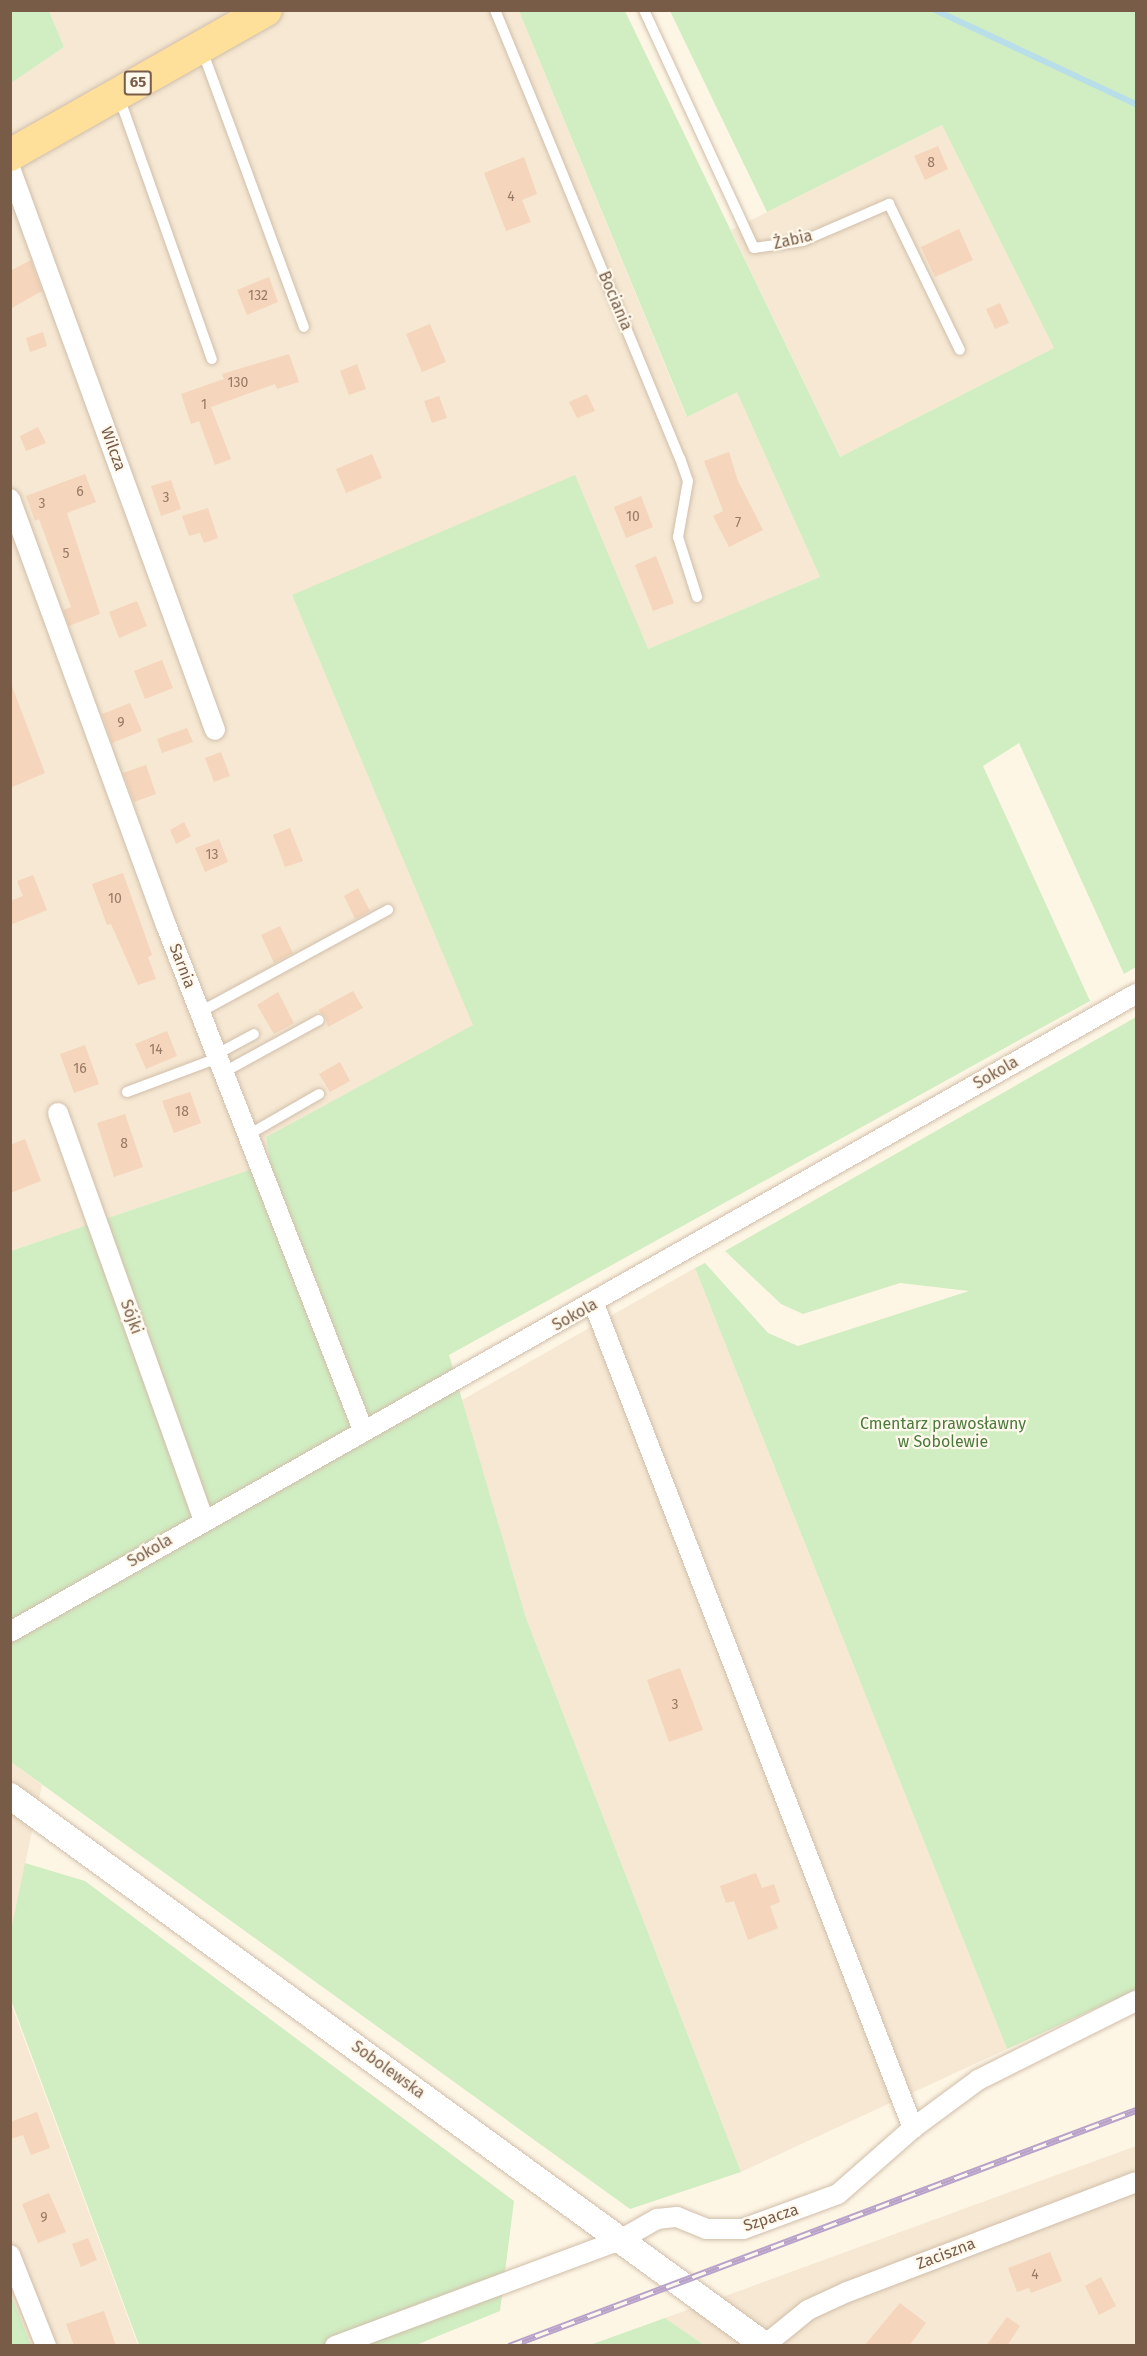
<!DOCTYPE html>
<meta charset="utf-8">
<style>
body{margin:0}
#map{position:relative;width:1147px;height:2356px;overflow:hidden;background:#fef6e5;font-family:"Fira Sans",sans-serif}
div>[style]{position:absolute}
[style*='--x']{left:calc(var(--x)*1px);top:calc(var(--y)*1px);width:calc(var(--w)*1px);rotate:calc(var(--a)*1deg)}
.residential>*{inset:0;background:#f6e8d3}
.green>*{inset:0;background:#d1edc2}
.stream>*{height:6px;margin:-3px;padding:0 3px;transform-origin:3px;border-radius:3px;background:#b8dfe9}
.building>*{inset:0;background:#f5d5bb}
.roads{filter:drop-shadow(0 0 2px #d0beaa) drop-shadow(0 0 2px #d0beaa)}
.service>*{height:10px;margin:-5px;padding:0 5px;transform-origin:5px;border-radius:5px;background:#fff}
.minor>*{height:20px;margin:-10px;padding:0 10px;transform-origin:10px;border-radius:10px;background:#fff}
.tertiary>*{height:26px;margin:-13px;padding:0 13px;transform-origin:13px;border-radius:13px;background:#fff}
.primary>*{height:32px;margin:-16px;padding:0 16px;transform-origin:16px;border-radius:16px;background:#ffe09b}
.rail>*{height:7px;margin-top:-3.5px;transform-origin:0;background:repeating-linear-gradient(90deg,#fff9ed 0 14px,#b9a2c9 0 28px);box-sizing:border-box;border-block:2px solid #b9a2c9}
span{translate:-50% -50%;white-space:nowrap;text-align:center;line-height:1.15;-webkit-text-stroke:4.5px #fff9ed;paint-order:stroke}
.number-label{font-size:14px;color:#987a65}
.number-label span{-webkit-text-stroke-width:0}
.shield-label span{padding:2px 4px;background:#fff9ed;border:2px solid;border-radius:4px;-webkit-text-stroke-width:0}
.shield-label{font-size:15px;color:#795c48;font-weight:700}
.street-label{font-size:16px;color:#795c48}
.park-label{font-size:16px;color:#4b7a3c}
.frame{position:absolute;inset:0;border:12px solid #795c48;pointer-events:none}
</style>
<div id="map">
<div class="residential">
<i style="clip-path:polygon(49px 11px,519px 11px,686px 416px,737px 391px,820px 577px,648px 649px,292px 595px,474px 1025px,266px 1137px,271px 1163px,11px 1251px,10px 83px,64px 47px)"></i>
<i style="clip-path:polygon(942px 125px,1054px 348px,840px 457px,731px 230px)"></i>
<i style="clip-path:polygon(695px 1268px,1007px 2049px,741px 2172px,526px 1618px,462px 1400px)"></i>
<i style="clip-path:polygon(11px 1762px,42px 1785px,11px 1930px)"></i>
<i style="clip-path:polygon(10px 2001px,138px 2345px,31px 2345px,11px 2295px)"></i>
<i style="clip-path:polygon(1136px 2146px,1136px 2345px,704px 2345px,665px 2318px)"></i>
</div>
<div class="green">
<i style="clip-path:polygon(11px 10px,49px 11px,64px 47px,11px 83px)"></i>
<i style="clip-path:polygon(519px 11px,625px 11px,840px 457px,1054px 348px,942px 125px,767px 212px,670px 11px,1136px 11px,1136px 967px,1124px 974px,1019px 743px,983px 766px,1090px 1001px,449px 1355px,526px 1618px,741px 2172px,630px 2209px,11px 1762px,11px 1251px,270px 1163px,266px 1137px,473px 1025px,292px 595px,575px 475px,648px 649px,820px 577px,737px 392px,687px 417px)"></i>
<i style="clip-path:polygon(1136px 1017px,1136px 1990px,1007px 2049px,695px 1268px,705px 1263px,768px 1333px,798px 1346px,969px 1291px,900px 1283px,803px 1314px,781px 1304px,725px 1251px)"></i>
<i style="clip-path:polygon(25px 1863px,85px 1881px,514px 2201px,500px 2311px,416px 2345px,139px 2345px,11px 2000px,11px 1930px)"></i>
<i style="clip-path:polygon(10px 2295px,11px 2295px,31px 2345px,11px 2345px)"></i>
<i style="clip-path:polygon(665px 2318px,704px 2345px,590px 2345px)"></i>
</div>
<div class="stream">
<i style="--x:935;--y:10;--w:222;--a:25.1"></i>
</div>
<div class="building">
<i style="clip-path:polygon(938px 146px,948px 169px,925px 180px,914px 156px)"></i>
<i style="clip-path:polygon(524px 157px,537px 194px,522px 200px,531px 222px,506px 231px,484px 173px)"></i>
<i style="clip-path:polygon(959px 229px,973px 260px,935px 277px,921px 247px)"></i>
<i style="clip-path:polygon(31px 260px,42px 291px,10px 309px,10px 271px)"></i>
<i style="clip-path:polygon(269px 277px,278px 302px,247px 315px,237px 290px)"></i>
<i style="clip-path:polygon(1000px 303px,1009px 323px,995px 329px,986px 309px)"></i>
<i style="clip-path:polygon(430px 324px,446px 362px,422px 372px,406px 334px)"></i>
<i style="clip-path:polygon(43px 332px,47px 346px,30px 352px,26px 338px)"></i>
<i style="clip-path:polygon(289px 354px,299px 382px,277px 389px,275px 384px,211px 407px,231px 459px,215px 465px,199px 421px,191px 424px,181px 394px,224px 379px,222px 374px)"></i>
<i style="clip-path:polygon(357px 364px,366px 389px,349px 395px,340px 371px)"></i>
<i style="clip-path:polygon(587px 394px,595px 411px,577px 418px,569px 402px)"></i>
<i style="clip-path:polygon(439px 396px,447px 418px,432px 423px,424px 401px)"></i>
<i style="clip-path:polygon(38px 427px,46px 443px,26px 451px,20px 436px)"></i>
<i style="clip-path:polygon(729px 452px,738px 481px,763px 530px,729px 547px,713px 516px,723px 511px,704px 461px)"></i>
<i style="clip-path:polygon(372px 454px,382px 478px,346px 493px,336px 469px)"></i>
<i style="clip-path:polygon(85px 474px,96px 502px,67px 513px,100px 614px,69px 626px,63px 610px,71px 607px,39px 519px,35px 521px,26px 496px)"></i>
<i style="clip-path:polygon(171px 480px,181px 509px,161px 516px,151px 486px)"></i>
<i style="clip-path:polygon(641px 496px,653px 527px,626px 538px,614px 507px)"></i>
<i style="clip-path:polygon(208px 508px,218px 538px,204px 543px,200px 533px,189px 536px,182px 516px)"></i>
<i style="clip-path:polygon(656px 556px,674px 603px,653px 611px,635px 565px)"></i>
<i style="clip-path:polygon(137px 601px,147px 626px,119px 638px,109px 612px)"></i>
<i style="clip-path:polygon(162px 660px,173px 688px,145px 699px,134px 671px)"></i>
<i style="clip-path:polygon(10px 681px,45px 773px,10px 788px)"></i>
<i style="clip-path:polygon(130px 703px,142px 731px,112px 743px,102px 714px)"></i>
<i style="clip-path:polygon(187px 728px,193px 742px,162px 753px,157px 739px)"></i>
<i style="clip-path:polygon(221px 752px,230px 776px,214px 782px,205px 758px)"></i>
<i style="clip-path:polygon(146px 765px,156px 794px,134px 802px,123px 773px)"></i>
<i style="clip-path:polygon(184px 822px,191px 836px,176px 844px,170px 830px)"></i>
<i style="clip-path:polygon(290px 828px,303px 861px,285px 867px,273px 835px)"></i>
<i style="clip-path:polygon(219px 839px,228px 862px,205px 872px,195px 848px)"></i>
<i style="clip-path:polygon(123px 873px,152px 955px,148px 957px,156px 979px,138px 985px,111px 924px,107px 925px,92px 884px)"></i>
<i style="clip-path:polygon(33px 875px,47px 910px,10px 925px,10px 901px,23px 896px,17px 881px)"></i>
<i style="clip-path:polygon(358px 888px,370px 911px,355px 919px,344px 896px)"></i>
<i style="clip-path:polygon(280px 926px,293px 953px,274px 963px,261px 935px)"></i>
<i style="clip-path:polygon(353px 991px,363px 1008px,328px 1027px,325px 1016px,318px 1010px)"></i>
<i style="clip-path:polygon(278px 992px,294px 1023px,274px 1034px,257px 1005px)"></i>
<i style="clip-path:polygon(167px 1031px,177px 1056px,146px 1069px,135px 1044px)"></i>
<i style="clip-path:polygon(85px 1045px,99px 1084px,74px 1093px,60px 1054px)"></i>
<i style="clip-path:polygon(340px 1062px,350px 1081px,330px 1092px,319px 1074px)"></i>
<i style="clip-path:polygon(190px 1092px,201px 1123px,174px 1133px,162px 1101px)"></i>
<i style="clip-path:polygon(125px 1114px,143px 1167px,114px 1177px,97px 1123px)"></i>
<i style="clip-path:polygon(25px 1139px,41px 1181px,10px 1193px,10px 1145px)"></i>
<i style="clip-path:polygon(680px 1668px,703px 1730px,669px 1742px,647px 1680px)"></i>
<i style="clip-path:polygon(756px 1873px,762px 1888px,774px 1884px,780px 1902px,770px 1906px,778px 1928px,748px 1940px,734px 1901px,726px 1903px,720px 1886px)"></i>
<i style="clip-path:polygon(37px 2112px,50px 2148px,31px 2155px,23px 2135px,10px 2139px,10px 2122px)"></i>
<i style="clip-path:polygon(49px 2193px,66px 2232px,38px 2243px,22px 2204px)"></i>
<i style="clip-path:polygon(88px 2238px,97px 2260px,81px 2267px,72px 2244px)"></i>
<i style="clip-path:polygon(1050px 2252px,1062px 2281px,1031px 2293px,1029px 2288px,1017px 2292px,1008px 2268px)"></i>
<i style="clip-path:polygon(1101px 2277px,1116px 2306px,1099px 2315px,1085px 2286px)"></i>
<i style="clip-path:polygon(900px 2303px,926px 2323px,909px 2346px,864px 2346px)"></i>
<i style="clip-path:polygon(104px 2311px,116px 2346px,74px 2346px,66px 2324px)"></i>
<i style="clip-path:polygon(1007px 2317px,1020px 2326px,1007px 2346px,986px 2346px)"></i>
</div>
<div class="roads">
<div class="service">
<i style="--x:495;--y:10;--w:485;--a:67.6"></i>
<i style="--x:680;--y:458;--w:24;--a:71"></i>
<i style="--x:688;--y:481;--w:57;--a:100.1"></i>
<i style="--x:678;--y:537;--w:63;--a:72.4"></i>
<i style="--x:644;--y:10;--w:262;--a:65.2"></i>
<i style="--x:754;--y:248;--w:49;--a:-8.1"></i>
<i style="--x:803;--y:241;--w:94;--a:-23.3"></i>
<i style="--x:889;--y:204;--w:162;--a:64.1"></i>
<i style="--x:202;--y:50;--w:295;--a:69.8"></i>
<i style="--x:119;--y:97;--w:278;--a:70.5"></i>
<i style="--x:200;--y:1012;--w:214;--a:-28.5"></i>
<i style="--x:217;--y:1054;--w:42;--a:-28.4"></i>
<i style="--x:224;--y:1072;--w:108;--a:-28.7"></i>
<i style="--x:127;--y:1092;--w:97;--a:-20.5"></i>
<i style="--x:248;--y:1135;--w:82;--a:-30"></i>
</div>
<div class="minor">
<i style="--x:10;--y:168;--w:598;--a:69.96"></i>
<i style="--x:10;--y:499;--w:454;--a:69.9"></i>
<i style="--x:166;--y:925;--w:542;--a:68.69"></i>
<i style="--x:58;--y:1113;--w:432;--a:70.3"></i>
<i style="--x:594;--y:1304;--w:884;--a:68.84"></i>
<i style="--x:10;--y:1632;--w:1294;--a:-29.54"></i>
<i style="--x:10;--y:2255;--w:98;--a:68.4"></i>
<i style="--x:765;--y:2345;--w:55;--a:-39.1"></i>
<i style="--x:808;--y:2310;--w:43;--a:-24.8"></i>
<i style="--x:847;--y:2292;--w:309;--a:-20.8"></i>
<i style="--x:335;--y:2346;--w:304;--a:-20.4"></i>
<i style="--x:620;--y:2240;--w:43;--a:-29.6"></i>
<i style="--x:657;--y:2219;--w:20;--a:-6"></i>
<i style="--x:677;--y:2217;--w:31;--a:22"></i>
<i style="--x:706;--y:2229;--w:37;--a:0"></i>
<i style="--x:743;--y:2229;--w:101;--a:-20.2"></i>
<i style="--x:838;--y:2194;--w:100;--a:-41.3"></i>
<i style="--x:913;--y:2128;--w:81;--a:-36.4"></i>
<i style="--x:978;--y:2080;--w:177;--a:-26.6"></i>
</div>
<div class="tertiary">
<i style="--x:10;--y:1796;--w:935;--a:36.04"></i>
</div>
<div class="primary">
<i style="--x:10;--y:155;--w:294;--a:-29.5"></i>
</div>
</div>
<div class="rail">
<i style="--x:509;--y:2346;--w:670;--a:-20.63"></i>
</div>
<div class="number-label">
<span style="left:931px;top:163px">8</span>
<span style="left:511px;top:197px">4</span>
<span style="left:258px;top:296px">132</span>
<span style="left:238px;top:383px">130</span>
<span style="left:204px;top:405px">1</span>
<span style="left:80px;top:492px">6</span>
<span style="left:166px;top:498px">3</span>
<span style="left:42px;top:504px">3</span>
<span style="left:633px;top:517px">10</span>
<span style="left:738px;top:523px">7</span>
<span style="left:66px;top:554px">5</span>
<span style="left:121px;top:723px">9</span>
<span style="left:212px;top:855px">13</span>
<span style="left:115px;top:899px">10</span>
<span style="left:156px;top:1050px">14</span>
<span style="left:80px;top:1069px">16</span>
<span style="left:182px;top:1112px">18</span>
<span style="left:124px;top:1144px">8</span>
<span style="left:675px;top:1705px">3</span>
<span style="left:44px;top:2218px">9</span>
<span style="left:1035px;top:2275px">4</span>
</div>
<div class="shield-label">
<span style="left:138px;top:83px">65</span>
</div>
<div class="street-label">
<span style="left:793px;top:240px;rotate:-13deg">Żabia</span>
<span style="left:615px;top:301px;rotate:67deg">Bociania</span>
<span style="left:113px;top:449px;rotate:70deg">Wilcza</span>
<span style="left:182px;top:966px;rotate:69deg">Sarnia</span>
<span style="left:996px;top:1073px;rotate:-30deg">Sokola</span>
<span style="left:575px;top:1315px;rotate:-29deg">Sokola</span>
<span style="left:131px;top:1317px;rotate:70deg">Sójki</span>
<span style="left:150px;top:1551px;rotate:-30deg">Sokola</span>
<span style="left:388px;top:2070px;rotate:36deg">Sobolewska</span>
<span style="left:771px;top:2218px;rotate:-18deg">Szpacza</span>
<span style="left:946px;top:2254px;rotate:-21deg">Zaciszna</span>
</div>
<div class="park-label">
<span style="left:943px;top:1433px">Cmentarz prawosławny<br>w Sobolewie</span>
</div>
<div class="frame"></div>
</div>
